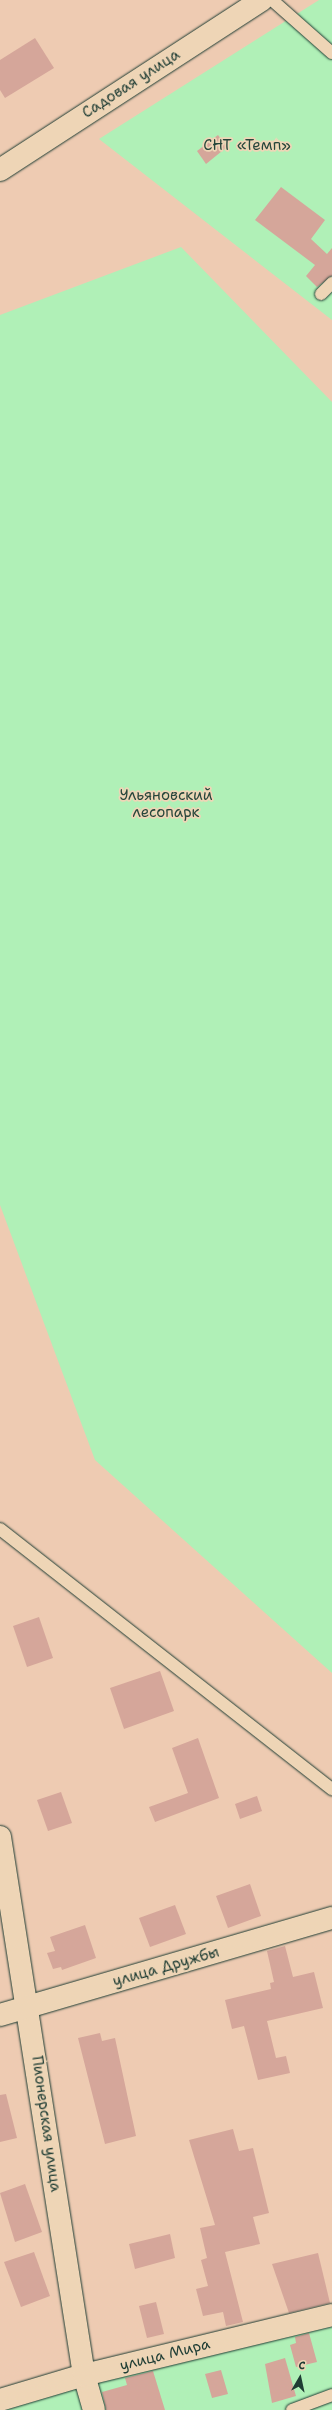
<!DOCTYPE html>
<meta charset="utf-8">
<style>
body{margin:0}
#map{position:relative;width:332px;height:2410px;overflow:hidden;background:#eecbb2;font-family:"Shantell Sans",sans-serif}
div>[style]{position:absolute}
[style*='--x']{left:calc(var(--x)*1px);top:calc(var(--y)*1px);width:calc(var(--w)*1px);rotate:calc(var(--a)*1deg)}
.green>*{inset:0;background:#b0f0b7}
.building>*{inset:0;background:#d5a69a}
.roads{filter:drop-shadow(0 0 1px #1f3d34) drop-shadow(0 0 1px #1f3d34)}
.lane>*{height:12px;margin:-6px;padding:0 6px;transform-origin:6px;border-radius:6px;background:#eed5b6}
.street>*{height:22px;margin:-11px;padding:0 11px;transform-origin:11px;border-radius:11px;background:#eed5b6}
span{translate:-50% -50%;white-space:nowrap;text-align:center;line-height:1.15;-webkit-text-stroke:3.5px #eed5b6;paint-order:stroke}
.street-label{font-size:15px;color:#1f3d34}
.park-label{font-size:15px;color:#26463b}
.north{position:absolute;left:280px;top:2358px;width:40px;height:40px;-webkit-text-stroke:3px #eed5b6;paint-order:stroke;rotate:9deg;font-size:11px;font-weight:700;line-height:16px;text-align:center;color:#1f3d34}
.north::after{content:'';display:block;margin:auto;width:14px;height:18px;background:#1f3d34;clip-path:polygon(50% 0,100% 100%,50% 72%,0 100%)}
</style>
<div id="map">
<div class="green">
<i style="clip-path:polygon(319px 0,332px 0,332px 320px,99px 139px)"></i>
<i style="clip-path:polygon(181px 247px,332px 402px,332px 1673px,95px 1460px,0 1205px,0 315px)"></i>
<i style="clip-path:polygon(332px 2322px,332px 2410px,3px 2410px,75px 2382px)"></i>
</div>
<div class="building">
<i style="clip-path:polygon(35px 38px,54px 68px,5px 98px,0 90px,0 60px)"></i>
<i style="clip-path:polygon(218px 135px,227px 147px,206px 164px,197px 151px)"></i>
<i style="clip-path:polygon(281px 187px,325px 220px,311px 239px,327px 254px,332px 248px,332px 276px,317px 287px,306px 276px,315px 265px,255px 220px)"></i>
<i style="clip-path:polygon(39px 1617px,53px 1658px,27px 1667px,13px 1626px)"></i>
<i style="clip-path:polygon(160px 1671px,174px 1711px,124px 1729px,110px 1688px)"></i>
<i style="clip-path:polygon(198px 1738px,219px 1798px,155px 1822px,149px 1807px,188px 1793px,172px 1748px)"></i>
<i style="clip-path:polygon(61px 1792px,72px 1823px,48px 1831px,37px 1800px)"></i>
<i style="clip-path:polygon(257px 1796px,262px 1811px,240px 1819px,235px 1804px)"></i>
<i style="clip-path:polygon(250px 1884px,261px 1916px,228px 1928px,216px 1896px)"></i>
<i style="clip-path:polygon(175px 1905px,186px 1934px,150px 1947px,139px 1918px)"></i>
<i style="clip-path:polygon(85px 1925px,96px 1958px,62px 1970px,61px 1967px,53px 1969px,47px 1953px,55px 1951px,50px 1937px)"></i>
<i style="clip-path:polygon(285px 1946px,293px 1977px,314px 1972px,323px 2008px,267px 2021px,276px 2058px,286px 2056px,290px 2073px,258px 2080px,244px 2026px,232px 2029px,225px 2000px,271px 1989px,270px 1983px,274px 1982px,267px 1951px)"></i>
<i style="clip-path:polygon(100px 2033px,102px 2041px,115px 2038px,136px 2136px,105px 2144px,78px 2038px)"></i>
<i style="clip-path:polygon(6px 2094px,17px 2138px,0 2142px,0 2095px)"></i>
<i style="clip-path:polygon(233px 2129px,239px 2151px,253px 2148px,269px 2213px,253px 2217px,260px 2244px,225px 2252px,243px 2322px,226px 2326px,223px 2312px,203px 2316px,196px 2289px,208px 2286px,201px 2260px,207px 2258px,200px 2228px,215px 2225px,189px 2140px)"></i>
<i style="clip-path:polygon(25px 2184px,42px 2232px,15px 2242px,0 2193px)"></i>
<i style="clip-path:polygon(170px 2234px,175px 2258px,135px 2269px,129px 2244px)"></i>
<i style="clip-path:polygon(34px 2252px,50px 2296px,21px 2307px,4px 2262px)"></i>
<i style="clip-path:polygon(318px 2253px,330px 2303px,289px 2313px,272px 2264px)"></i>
<i style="clip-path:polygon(156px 2302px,164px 2334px,147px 2338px,139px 2306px)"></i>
<i style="clip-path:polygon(309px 2333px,317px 2362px,296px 2367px,290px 2345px,296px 2343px,295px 2337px)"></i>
<i style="clip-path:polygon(285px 2358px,296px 2396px,272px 2403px,265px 2364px)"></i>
<i style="clip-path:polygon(221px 2370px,228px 2394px,212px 2398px,205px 2374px)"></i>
<i style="clip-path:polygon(153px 2371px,165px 2410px,106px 2410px,102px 2392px,127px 2385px,125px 2378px)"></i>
</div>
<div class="roads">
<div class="lane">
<i style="--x:272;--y:0;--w:80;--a:41.5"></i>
<i style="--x:321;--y:294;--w:16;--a:-45"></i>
<i style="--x:0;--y:1529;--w:422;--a:38.1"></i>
<i style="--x:292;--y:2410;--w:43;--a:-20.6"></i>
</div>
<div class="street">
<i style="--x:0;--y:170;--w:312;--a:-33"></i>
<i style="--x:0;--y:1837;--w:545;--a:81.13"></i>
<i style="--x:84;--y:2375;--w:36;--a:74"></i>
<i style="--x:0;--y:2015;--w:346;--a:-16.3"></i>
<i style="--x:0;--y:2400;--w:88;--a:-16.6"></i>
<i style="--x:84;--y:2375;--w:255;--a:-13.6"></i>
</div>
</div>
<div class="street-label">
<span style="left:131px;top:84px;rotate:-33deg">Садовая улица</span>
<span style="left:166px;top:1967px;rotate:-16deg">улица Дружбы</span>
<span style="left:46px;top:2124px;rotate:82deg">Пионерская улица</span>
<span style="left:165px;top:2355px;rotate:-14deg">улица Мира</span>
</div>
<div class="park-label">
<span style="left:247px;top:146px">СНТ «Темп»</span>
<span style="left:166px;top:804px">Ульяновский<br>лесопарк</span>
</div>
<div class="north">С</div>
</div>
